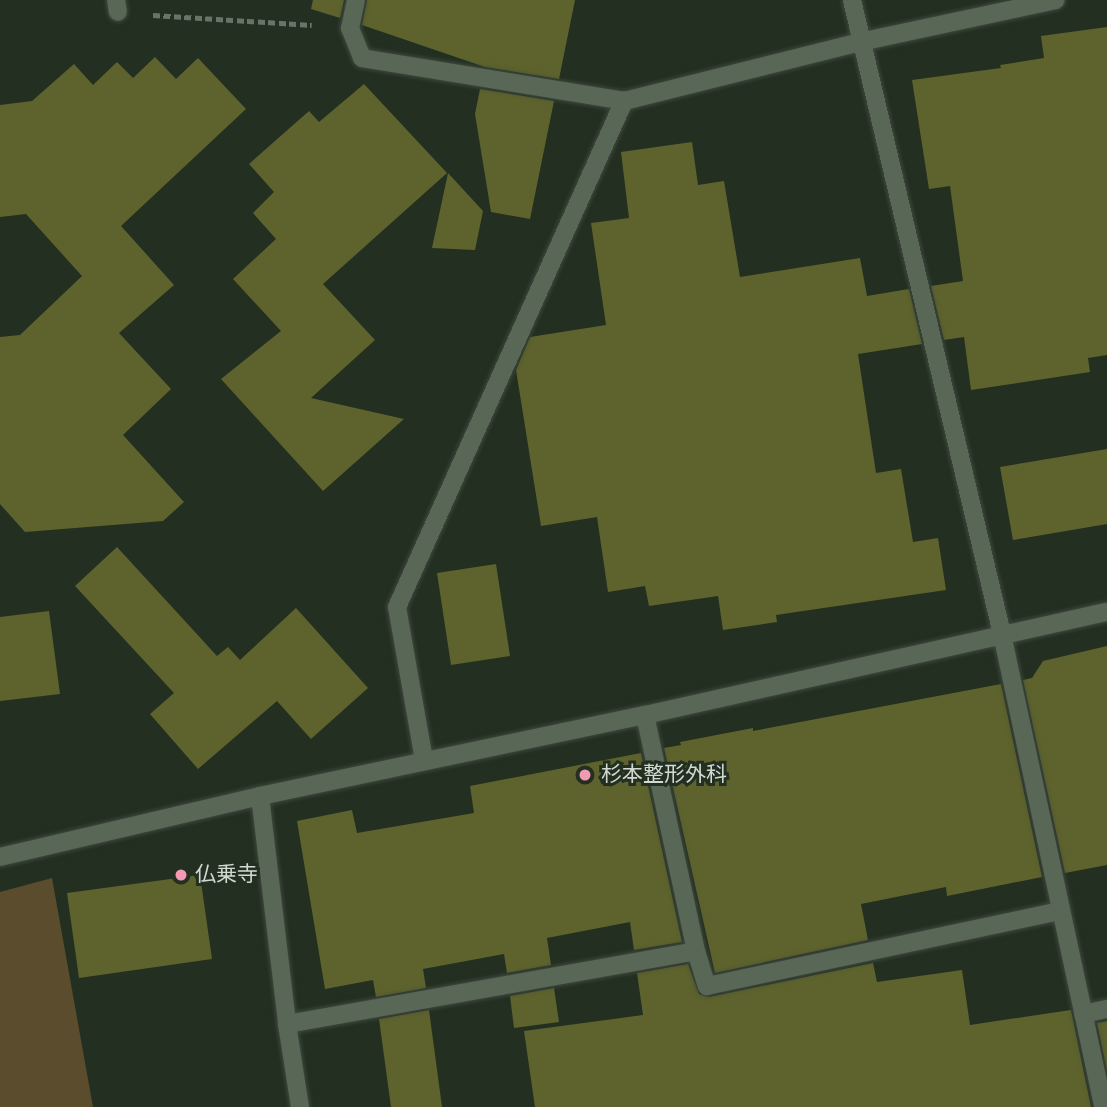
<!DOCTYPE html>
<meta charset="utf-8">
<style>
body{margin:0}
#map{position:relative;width:1107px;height:1107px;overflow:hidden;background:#232f21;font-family:"Sofia Sans Condensed","Noto Sans JP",sans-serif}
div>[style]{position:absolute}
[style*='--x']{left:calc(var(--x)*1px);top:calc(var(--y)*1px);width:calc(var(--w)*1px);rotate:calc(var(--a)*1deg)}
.green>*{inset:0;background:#5a4c2d}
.building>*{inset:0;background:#5e632d}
.path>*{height:4.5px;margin-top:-2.25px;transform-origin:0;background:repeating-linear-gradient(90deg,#697468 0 7px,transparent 0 10.5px)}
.roads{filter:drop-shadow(0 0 2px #3f493e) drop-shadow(0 0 2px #3f493e)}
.minor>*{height:18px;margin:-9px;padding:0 9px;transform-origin:9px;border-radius:9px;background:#596757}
.tertiary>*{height:18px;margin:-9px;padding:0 9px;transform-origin:9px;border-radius:9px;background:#596757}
.dots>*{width:19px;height:19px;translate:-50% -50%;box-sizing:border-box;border:4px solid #232f21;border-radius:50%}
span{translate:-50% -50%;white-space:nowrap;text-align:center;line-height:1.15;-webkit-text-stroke:6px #232f21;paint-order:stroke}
.poi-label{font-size:21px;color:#d1d9d0}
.left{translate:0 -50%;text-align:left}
</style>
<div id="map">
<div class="green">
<i style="clip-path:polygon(52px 878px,93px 1107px,0 1107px,0 892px)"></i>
</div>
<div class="building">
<i style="clip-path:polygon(313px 0,344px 0,340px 18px,311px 9px)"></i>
<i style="clip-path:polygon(367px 0,575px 0,559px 79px,485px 67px,362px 25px)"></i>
<i style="clip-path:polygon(1107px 27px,1107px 355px,1088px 358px,1090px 372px,971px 390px,964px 337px,944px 340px,931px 286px,963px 281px,950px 186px,929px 189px,912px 80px,1001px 68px,1000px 65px,1044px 58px,1041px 36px)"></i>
<i style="clip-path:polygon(155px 57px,176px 79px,198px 58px,246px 109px,121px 226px,174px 285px,119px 333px,171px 389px,123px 435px,184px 502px,163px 521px,25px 532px,0 504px,0 337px,20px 335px,82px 276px,26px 214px,0 217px,0 105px,32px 101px,74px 64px,93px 85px,117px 62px,133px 78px)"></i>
<i style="clip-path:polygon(364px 84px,447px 173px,323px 284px,375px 340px,311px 398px,404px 419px,323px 491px,221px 379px,281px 331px,233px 279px,276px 239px,253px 213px,274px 192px,249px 164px,309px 111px,319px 122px)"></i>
<i style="clip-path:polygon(480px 89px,554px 101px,530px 219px,491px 212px,475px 114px)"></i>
<i style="clip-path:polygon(692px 142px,698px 185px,724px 181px,740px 277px,860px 258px,867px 296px,909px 289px,922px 344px,858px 354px,876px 473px,901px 469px,913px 542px,938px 538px,946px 590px,776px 615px,777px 622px,723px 630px,718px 596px,649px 606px,645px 586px,608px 592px,597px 517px,541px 526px,516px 370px,530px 337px,606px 325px,591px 223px,629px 218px,621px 152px)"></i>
<i style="clip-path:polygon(448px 173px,483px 211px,475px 250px,432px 248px)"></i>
<i style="clip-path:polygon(1107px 449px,1107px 524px,1013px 540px,1000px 467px)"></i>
<i style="clip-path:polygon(117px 547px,217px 656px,228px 647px,240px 660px,296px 608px,368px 688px,311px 739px,277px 701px,198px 769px,150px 714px,174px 693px,75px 586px)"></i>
<i style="clip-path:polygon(496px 564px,510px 656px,451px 665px,437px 573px)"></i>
<i style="clip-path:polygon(49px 611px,60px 694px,0 701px,0 617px)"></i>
<i style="clip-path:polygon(1107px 646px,1107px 865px,1065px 873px,1023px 680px,1032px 678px,1043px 661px)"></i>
<i style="clip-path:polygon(1001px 684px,1042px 877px,947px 896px,946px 887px,861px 904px,868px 940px,715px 973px,664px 748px,681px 745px,680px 742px,753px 728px,753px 731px)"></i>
<i style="clip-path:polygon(641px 753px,682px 942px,634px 950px,630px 922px,547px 938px,551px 965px,507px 973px,504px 954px,423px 969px,426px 988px,376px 997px,373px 980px,325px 989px,297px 821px,352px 810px,357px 833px,474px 813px,470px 786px)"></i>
<i style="clip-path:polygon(200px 875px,212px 959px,79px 978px,67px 893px)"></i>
<i style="clip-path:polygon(873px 963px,877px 982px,962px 970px,970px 1025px,1071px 1010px,1091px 1107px,535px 1107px,524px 1031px,643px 1015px,637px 973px,688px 964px,699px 994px,709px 997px)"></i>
<i style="clip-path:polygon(554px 988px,559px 1022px,514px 1028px,510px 996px)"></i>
<i style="clip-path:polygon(429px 1010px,442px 1107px,391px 1107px,379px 1019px)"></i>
<i style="clip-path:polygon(1107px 1021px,1107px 1071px,1097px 1023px)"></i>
</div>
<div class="path">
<i style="--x:153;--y:15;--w:159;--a:3.6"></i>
</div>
<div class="roads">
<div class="minor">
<i style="--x:116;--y:0;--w:12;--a:81"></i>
<i style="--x:356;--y:0;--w:29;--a:102"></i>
<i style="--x:350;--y:28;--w:32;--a:68"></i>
<i style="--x:362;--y:58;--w:266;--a:9.3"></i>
<i style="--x:852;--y:0;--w:652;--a:76.69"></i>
<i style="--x:1002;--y:634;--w:484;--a:77.9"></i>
<i style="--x:424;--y:760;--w:155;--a:-100"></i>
<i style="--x:397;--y:607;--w:555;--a:-65.84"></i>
<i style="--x:624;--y:101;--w:243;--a:-14"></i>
<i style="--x:860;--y:42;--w:200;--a:-12.1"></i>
<i style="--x:260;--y:796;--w:230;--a:83.2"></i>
<i style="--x:287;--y:1024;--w:84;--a:81.1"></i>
<i style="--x:696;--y:951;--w:37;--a:73"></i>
<i style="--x:707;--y:986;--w:362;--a:-12"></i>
<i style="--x:1083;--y:1014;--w:25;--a:-12"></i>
<i style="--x:287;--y:1024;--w:415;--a:-10.1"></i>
<i style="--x:696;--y:951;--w:241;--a:-102.2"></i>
</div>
<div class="tertiary">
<i style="--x:0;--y:857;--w:267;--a:-13.2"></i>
<i style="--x:260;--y:796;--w:393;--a:-11.9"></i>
<i style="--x:645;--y:715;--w:473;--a:-12.6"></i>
</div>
</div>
<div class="dots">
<i style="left:585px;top:775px;background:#f19ab2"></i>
<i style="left:181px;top:875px;background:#f19ab2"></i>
</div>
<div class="poi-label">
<span class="left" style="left:601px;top:775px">杉本整形外科</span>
<span class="left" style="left:195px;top:875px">仏乗寺</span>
</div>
</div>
